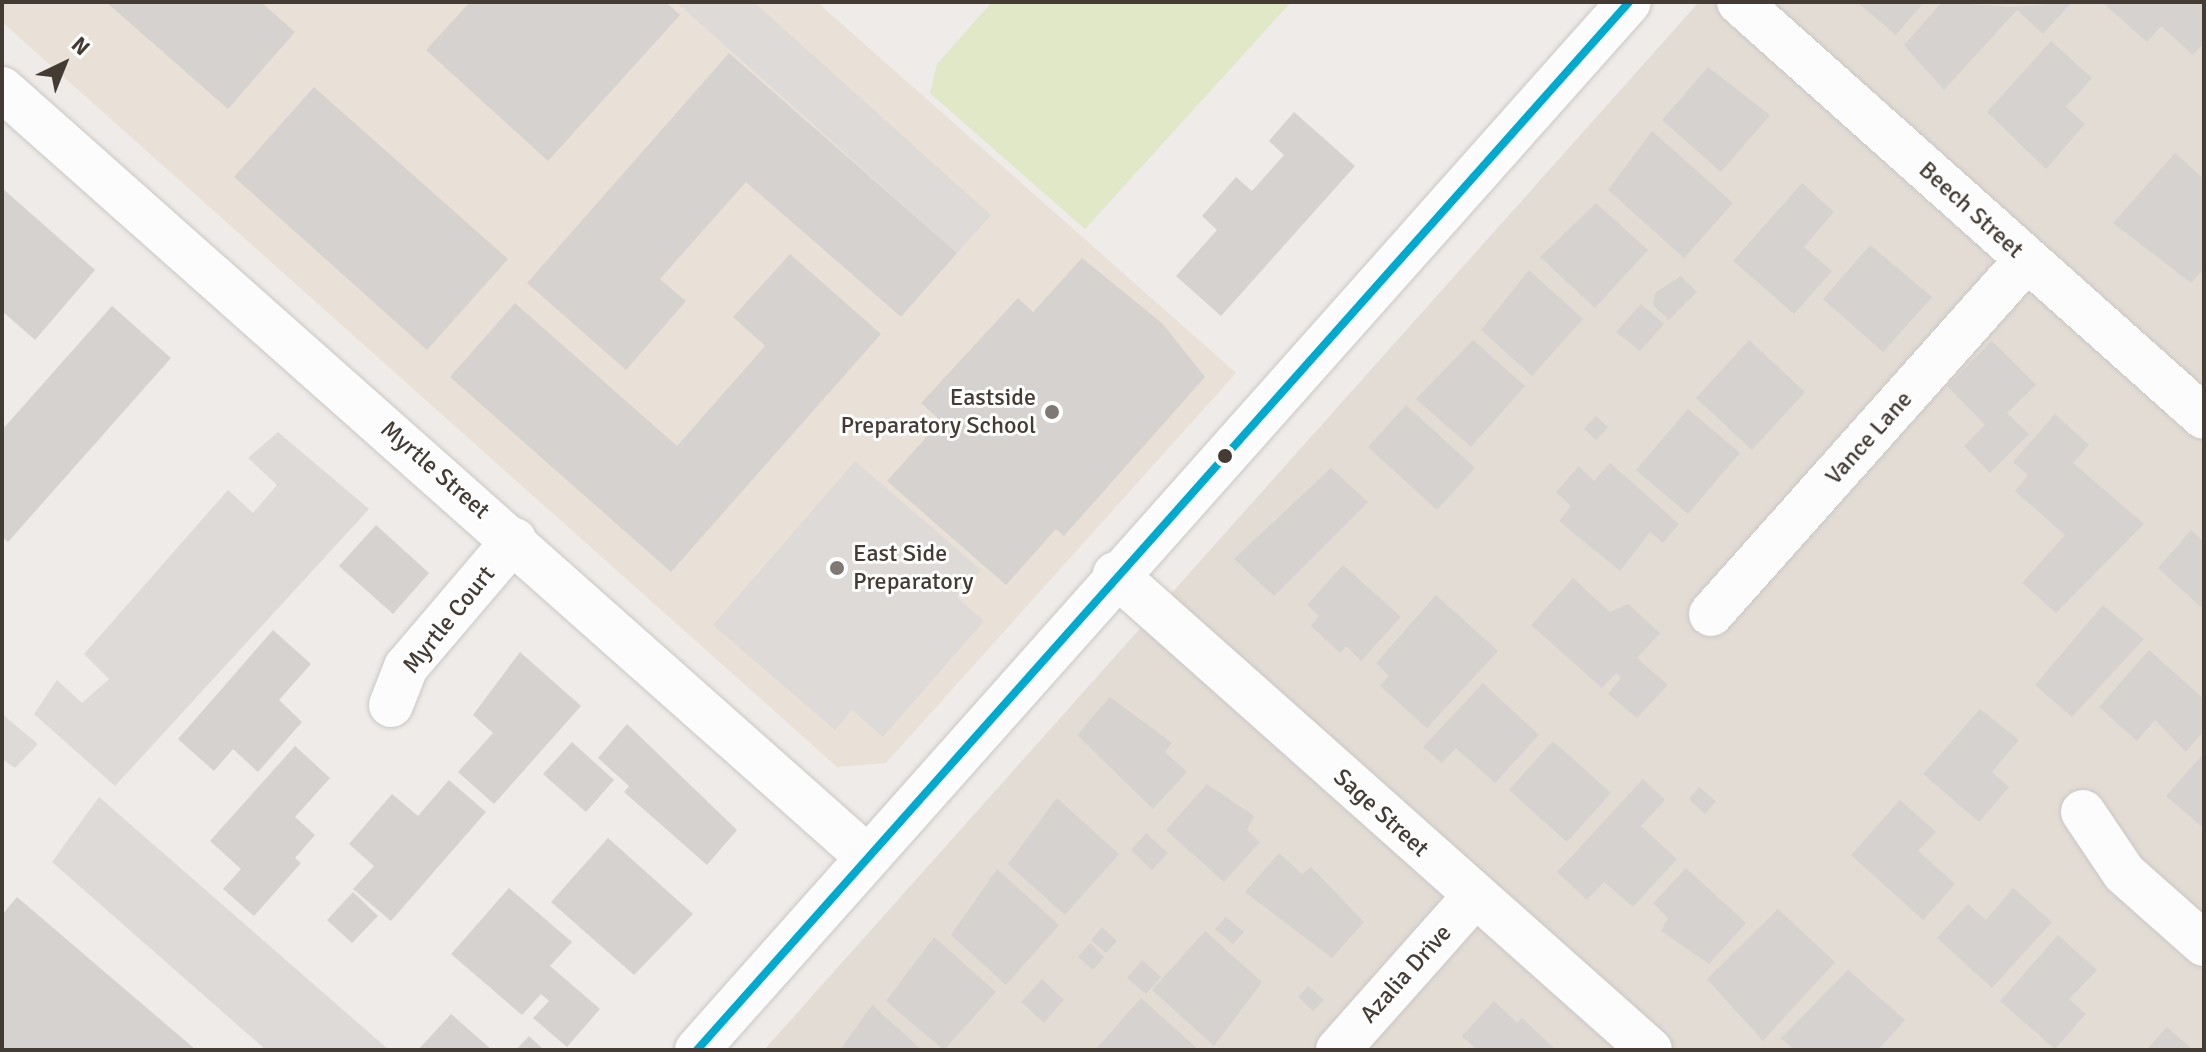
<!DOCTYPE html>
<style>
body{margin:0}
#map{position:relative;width:2206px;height:1052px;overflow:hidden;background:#eeebe8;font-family:Signika,sans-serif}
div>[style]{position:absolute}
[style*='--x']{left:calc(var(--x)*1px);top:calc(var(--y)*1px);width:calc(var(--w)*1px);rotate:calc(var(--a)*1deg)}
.residential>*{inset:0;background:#e3dcd5}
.education>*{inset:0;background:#e9e1d7}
.green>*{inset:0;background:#e0e8c8}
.parking>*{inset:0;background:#dedad8}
.building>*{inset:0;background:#d6d2cf}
.roads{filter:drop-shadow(0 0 2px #cbc7c4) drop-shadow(0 0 2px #cbc7c4)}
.minor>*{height:44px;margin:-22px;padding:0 22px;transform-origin:22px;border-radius:22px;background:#fcfcfc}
.bus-1>*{height:8px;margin:-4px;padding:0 4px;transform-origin:4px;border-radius:4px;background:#00a9ce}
.dots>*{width:22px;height:22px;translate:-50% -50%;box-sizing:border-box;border:4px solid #fff;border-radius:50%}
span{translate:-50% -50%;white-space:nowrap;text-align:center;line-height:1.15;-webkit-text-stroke:6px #fff;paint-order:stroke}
.street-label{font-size:24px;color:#443b34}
.poi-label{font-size:24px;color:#443b34}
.right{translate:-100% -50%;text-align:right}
.left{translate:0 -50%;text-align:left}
.frame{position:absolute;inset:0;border:4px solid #443b34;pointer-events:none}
.north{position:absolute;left:24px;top:24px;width:80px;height:80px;-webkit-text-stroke:6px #fff;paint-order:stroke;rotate:43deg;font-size:22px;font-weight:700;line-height:32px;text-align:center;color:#443b34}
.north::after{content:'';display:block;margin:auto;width:28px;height:36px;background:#443b34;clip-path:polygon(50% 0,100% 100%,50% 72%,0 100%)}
</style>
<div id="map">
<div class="residential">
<i style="clip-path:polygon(1699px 2px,2204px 2px,2204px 1050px,764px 1050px)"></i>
</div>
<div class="education">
<i style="clip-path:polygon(2px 2px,817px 2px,1236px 373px,886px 763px,837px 767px,2px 22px)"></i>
</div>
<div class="green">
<i style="clip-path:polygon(992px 2px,1291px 2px,1085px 229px,930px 93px,937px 64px)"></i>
</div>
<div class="parking">
<i style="clip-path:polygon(676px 2px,754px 2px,991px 215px,957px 253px)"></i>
<i style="clip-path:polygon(278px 432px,369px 509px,115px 786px,34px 714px,57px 680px,82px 703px,109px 679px,84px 654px,228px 490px,253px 513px,277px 485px,248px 458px)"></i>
<i style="clip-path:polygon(855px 461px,981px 570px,957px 597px,984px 621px,883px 737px,852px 710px,835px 730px,713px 625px)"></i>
<i style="clip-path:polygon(2px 714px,38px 744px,15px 768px,2px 759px)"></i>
<i style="clip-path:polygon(99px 797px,389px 1050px,266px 1050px,52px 862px)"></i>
</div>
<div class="building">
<i style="clip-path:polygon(106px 2px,261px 2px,295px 32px,228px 109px)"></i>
<i style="clip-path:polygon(470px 2px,666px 2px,680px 15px,548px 161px,426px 50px)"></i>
<i style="clip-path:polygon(1857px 2px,1924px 2px,1896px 35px)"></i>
<i style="clip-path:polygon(1942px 2px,2013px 7px,2072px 2px,2043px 34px,2017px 10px,1944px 90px,1904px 45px)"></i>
<i style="clip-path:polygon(2102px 2px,2204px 2px,2204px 43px,2193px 55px,2161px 26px,2147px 42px)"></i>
<i style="clip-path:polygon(2051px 41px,2092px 78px,2066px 107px,2085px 124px,2046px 169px,1987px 112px)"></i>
<i style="clip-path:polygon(729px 53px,957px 253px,901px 317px,746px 182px,660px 279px,686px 301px,626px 370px,527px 283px)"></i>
<i style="clip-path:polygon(1708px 67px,1770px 115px,1721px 172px,1662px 120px)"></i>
<i style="clip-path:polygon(314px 87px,508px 259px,427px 350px,234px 177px)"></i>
<i style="clip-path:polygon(1294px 112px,1355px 166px,1221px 316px,1176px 276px,1217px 230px,1202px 216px,1236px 177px,1252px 191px,1284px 155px,1269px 141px)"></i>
<i style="clip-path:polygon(1652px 131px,1733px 203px,1684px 258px,1608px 190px)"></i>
<i style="clip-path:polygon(2175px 153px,2204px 179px,2204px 269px,2191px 283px,2113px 223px)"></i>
<i style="clip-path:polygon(1802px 183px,1834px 212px,1804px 247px,1832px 271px,1794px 314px,1733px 261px)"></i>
<i style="clip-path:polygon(2px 188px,95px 270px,35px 340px,2px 311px)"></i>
<i style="clip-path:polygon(1596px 203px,1648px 250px,1595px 308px,1540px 257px)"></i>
<i style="clip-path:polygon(1870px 245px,1932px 297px,1883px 352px,1823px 299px)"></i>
<i style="clip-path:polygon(790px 254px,881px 334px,671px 572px,450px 377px,515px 303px,677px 446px,765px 346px,733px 317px)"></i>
<i style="clip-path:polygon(1082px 258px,1163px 324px,1205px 377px,1064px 536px,1056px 529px,1006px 585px,887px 481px,941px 421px,921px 403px,1018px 298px,1033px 312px)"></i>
<i style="clip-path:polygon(1529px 270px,1583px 319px,1532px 376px,1481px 330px)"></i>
<i style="clip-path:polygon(1681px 276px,1697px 292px,1669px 320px,1653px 305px,1655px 293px)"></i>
<i style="clip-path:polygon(1641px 304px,1664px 324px,1640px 351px,1616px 332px)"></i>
<i style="clip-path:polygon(112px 306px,171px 358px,8px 542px,2px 537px,2px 430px)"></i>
<i style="clip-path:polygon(1473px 340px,1525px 386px,1471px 447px,1416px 399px)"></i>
<i style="clip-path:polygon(1749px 340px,1805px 392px,1752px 450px,1696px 398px)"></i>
<i style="clip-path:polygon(1992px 341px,2036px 385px,2007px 413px,2029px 434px,1990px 473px,1964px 446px,1985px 425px,1947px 386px)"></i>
<i style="clip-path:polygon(1406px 405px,1475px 468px,1437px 510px,1368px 447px)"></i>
<i style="clip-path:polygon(1688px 409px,1740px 453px,1688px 514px,1636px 470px)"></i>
<i style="clip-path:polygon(2055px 414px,2089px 445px,2073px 463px,2144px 524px,2056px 613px,2022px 583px,2065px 535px,2015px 491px,2028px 475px,2013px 462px)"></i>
<i style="clip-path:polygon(1596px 416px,1608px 427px,1596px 440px,1584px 429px)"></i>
<i style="clip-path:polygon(1610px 463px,1679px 524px,1663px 543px,1650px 532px,1620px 571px,1559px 521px,1571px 506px,1556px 492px,1579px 466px,1594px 481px)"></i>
<i style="clip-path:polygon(1331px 468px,1368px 502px,1274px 596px,1234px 559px)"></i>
<i style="clip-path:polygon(376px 525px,429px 573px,393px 614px,339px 566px)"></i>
<i style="clip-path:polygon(2191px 530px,2204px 542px,2204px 610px,2158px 568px)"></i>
<i style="clip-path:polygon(1343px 565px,1401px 617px,1361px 661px,1346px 646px,1340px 653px,1311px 626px,1319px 616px,1307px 605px)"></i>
<i style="clip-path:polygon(1573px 578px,1610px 612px,1628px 604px,1660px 633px,1637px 658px,1668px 685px,1637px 718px,1608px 694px,1621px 678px,1616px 673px,1602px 688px,1531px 625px)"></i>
<i style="clip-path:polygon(1436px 595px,1498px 651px,1427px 728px,1380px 686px,1389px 676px,1376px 663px)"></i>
<i style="clip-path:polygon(2103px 605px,2144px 639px,2072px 717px,2035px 685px)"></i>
<i style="clip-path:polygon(273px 630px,311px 664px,279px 700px,302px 722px,258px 772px,233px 749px,214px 771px,178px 739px)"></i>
<i style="clip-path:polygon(2149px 650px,2204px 699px,2204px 731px,2186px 752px,2155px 720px,2137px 741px,2099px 707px)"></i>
<i style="clip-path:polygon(520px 652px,581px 706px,494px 804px,458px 772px,493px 733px,473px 715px)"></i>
<i style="clip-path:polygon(1483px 683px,1539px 735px,1495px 783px,1456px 748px,1442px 763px,1423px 747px)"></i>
<i style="clip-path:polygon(1110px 697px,1172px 743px,1165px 752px,1187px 772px,1153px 809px,1077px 735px)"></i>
<i style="clip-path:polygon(1980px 709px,2019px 740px,1992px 772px,2009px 787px,1979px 822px,1923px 774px)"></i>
<i style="clip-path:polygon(627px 724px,737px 830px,707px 865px,624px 792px,629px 786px,598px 758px)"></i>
<i style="clip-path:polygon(1553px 741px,1611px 793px,1567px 842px,1509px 790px)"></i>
<i style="clip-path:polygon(572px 742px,614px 780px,586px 812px,543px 774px)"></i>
<i style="clip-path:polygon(295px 746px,330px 778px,295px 817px,315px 835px,295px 858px,301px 863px,254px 916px,223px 889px,241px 869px,210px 841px)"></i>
<i style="clip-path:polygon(2204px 753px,2204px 822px,2201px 826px,2166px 796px)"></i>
<i style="clip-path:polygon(1643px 779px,1665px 800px,1641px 826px,1677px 859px,1633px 907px,1604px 882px,1587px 900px,1557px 872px)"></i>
<i style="clip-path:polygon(449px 780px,486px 812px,391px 921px,353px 889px,374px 866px,349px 844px,392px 794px,418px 816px)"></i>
<i style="clip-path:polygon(1207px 784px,1254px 816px,1247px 830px,1260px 842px,1224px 882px,1166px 830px)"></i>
<i style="clip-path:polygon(1699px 787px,1716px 801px,1705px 814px,1689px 799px)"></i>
<i style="clip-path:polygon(1057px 798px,1119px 854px,1065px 915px,1008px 864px)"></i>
<i style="clip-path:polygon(1900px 800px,1936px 832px,1918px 851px,1955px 884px,1923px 920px,1851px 855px)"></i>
<i style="clip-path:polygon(1146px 833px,1168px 853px,1152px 870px,1131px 850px)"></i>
<i style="clip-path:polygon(608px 838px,693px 914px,634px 975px,551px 902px)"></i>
<i style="clip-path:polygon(1279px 853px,1302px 874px,1311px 867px,1364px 922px,1332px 958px,1245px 892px)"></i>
<i style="clip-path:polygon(1686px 868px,1746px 923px,1709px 964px,1661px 931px,1668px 918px,1653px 903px)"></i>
<i style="clip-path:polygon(997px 869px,1059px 925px,1006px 985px,951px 935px)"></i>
<i style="clip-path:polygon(509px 888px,572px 942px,550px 966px,600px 1009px,567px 1047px,533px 1018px,549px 1001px,541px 994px,522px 1015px,451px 954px)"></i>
<i style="clip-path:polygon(2013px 888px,2052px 922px,1992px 988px,1937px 938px,1968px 904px,1986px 920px)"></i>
<i style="clip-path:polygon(353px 892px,378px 916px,352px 943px,327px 920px)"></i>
<i style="clip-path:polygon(17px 897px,196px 1050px,2px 1050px,2px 915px)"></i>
<i style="clip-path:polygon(1778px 909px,1835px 962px,1763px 1041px,1707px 979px)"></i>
<i style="clip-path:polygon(1226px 917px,1244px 932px,1233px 944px,1215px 929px)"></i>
<i style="clip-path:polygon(1102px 927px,1117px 941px,1106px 953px,1091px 940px)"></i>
<i style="clip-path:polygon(1205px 931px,1262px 982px,1214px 1046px,1152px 990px)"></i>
<i style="clip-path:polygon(2058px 935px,2097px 970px,2069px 999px,2086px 1014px,2055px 1049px,2000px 1001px)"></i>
<i style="clip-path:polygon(934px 937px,996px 992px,944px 1050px,886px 1001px)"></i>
<i style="clip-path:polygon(1090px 943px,1104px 957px,1093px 970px,1078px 957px)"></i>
<i style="clip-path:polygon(1142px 960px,1161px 977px,1146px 994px,1127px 978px)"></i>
<i style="clip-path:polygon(1848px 970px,1905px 1020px,1878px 1050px,1794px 1050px,1781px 1038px)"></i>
<i style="clip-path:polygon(1042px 979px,1064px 1000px,1044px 1023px,1021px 1002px)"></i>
<i style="clip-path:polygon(1308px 986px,1324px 1000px,1313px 1011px,1298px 997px)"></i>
<i style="clip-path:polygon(1141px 998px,1199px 1050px,1095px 1050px)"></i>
<i style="clip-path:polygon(1494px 1001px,1517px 1023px,1522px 1018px,1554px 1048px,1477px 1050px,1462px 1036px)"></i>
<i style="clip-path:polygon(872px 1005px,922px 1050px,840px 1050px)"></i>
<i style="clip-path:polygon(451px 1014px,492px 1050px,418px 1050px)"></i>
<i style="clip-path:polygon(2167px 1027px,2193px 1050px,2146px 1050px)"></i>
<i style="clip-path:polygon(529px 1036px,544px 1050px,516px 1050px)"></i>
</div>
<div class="roads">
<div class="minor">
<i style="--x:1739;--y:2;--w:623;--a:41.75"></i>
<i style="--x:2;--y:89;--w:1154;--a:41.59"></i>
<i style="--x:1115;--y:574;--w:716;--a:41.66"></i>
<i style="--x:1711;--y:614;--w:474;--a:-48.3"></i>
<i style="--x:391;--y:705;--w:41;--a:-68.5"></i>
<i style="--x:406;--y:667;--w:167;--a:-49.6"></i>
<i style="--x:2083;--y:812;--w:73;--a:56.1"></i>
<i style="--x:2124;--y:873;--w:107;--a:41.6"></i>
<i style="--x:697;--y:1050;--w:1402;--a:-48.35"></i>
<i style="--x:1338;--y:1050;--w:205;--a:-48.4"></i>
</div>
</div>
<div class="bus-1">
<i style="--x:697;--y:1050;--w:1402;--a:-48.35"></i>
</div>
<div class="dots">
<i style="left:1052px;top:412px;background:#807973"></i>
<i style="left:1225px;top:456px;background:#443b34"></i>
<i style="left:837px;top:568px;background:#807973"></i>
</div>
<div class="street-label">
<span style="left:1971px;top:210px;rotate:42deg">Beech Street</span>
<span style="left:1869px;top:438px;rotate:-48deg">Vance Lane</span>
<span style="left:435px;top:470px;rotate:41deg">Myrtle Street</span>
<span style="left:449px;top:620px;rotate:-51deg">Myrtle Court</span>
<span style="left:1381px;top:813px;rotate:42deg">Sage Street</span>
<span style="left:1406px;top:974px;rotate:-48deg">Azalia Drive</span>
</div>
<div class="poi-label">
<span class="right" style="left:1036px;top:412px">Eastside<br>Preparatory School</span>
<span class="left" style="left:853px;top:568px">East Side<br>Preparatory</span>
</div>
<div class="frame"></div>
<div class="north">N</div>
</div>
